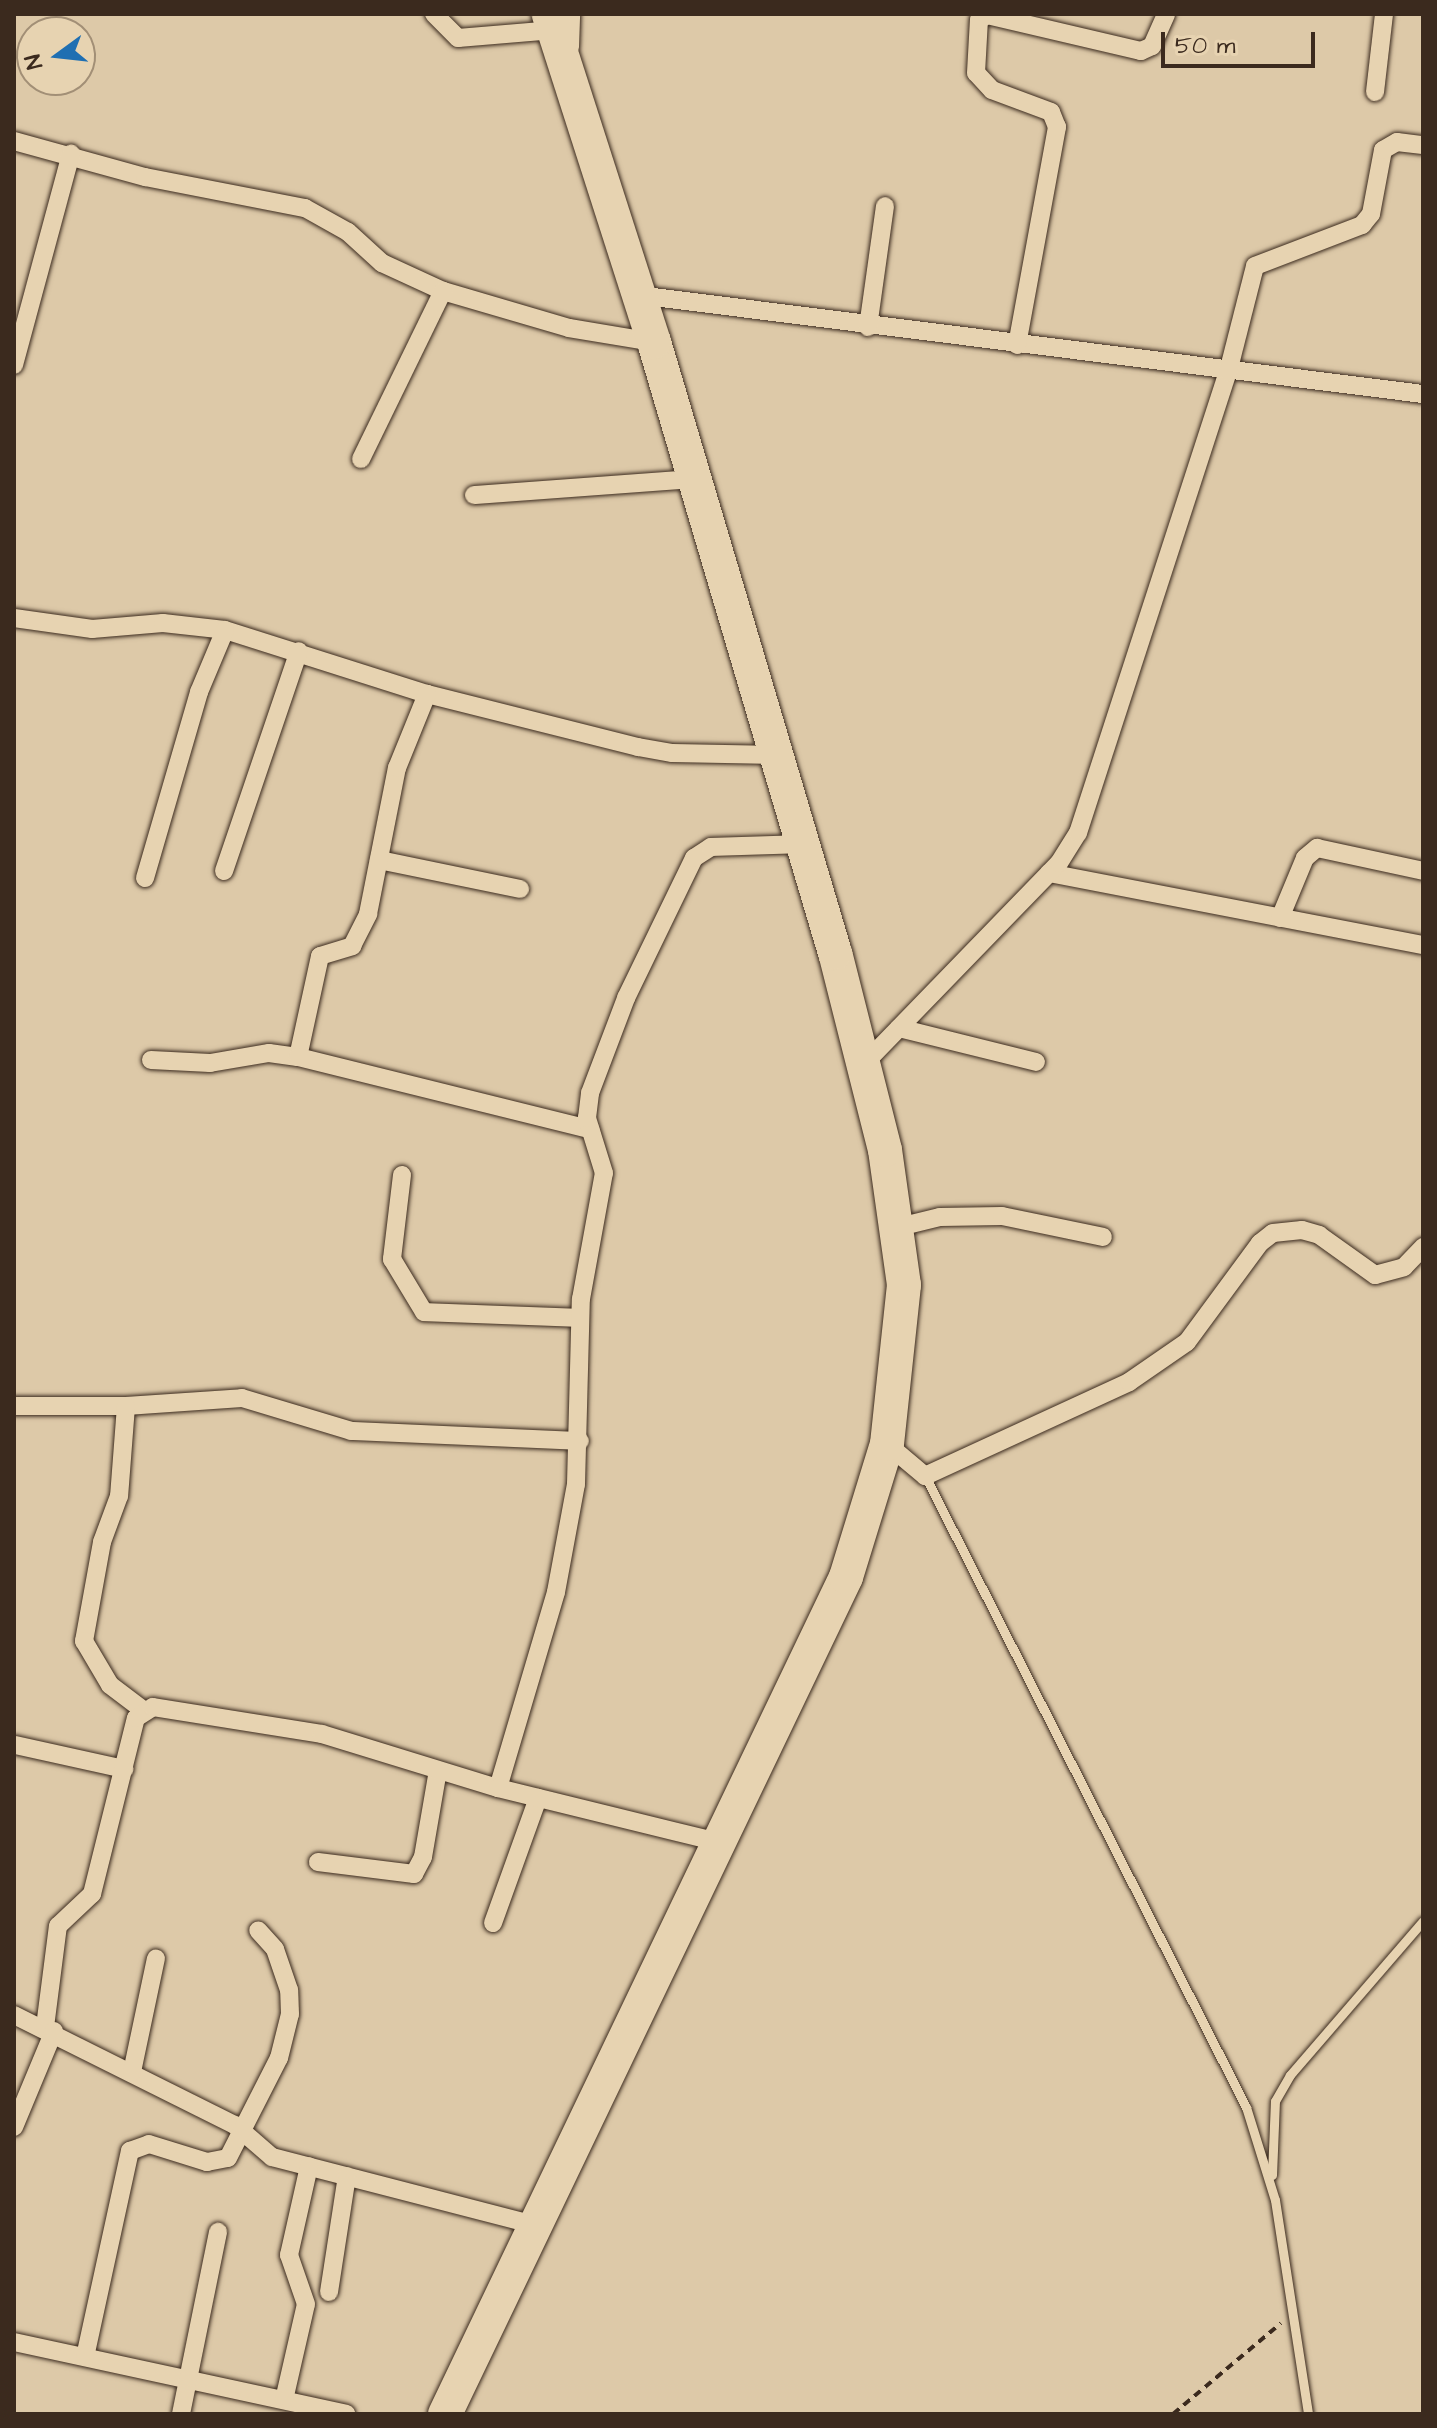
<!DOCTYPE html>
<style>
body{margin:0}
#map{position:relative;width:1437px;height:2428px;overflow:hidden;background:#ddc9a8;font-family:"Architects Daughter",sans-serif}
div>[style]{position:absolute}
[style*='--x']{left:calc(var(--x)*1px);top:calc(var(--y)*1px);width:calc(var(--w)*1px);rotate:calc(var(--a)*1deg)}
.path>*{height:4px;margin-top:-2px;transform-origin:0;background:repeating-linear-gradient(90deg,#3b2a1e 0 8px,transparent 0 14px)}
.roads{filter:drop-shadow(0 0 2px #3b2a1e) drop-shadow(0 0 2px #3b2a1e)}
.lane>*{height:9px;margin:-4.5px;padding:0 4.5px;transform-origin:4.5px;border-radius:4.5px;background:#e7d3b1}
.street>*{height:18px;margin:-9px;padding:0 9px;transform-origin:9px;border-radius:9px;background:#e7d3b1}
.highway>*{height:34px;margin:-17px;padding:0 17px;transform-origin:17px;border-radius:17px;background:#e7d3b1}
span{translate:-50% -50%;white-space:nowrap;text-align:center;line-height:1.15;-webkit-text-stroke:7px #e7d3b1;paint-order:stroke}
.frame{position:absolute;inset:0;border:16px solid #3b2a1e;pointer-events:none}
.north{position:absolute;left:16px;top:16px;width:80px;height:80px;box-sizing:border-box;background:#e7d3b1;border:2px solid #a28f76;border-radius:50%;rotate:255deg;font-size:22px;font-weight:700;line-height:32px;text-align:center;color:#3b2a1e}
.north::after{content:'';display:block;margin:auto;width:28px;height:36px;background:#1f6fb2;clip-path:polygon(50% 0,100% 100%,50% 72%,0 100%)}
.scale{position:absolute;left:1161px;top:32px;width:154px;height:36px;box-sizing:border-box;border:4px solid #3b2a1e;border-top:0;padding-left:10px;font-size:24px;line-height:28px;white-space:nowrap;color:#3b2a1e;-webkit-text-stroke:6px #e7d3b1;paint-order:stroke}
</style>
<div id="map">
<div class="path">
<i style="--x:1173;--y:2414;--w:141;--a:-40.1"></i>
</div>
<div class="roads">
<div class="lane">
<i style="--x:925;--y:1476;--w:708;--a:63.04"></i>
<i style="--x:1246;--y:2107;--w:97;--a:72.7"></i>
<i style="--x:1275;--y:2200;--w:217;--a:81.2"></i>
<i style="--x:1272;--y:2175;--w:74;--a:-87.7"></i>
<i style="--x:1275;--y:2101;--w:30;--a:-60"></i>
<i style="--x:1290;--y:2075;--w:203;--a:-49.2"></i>
</div>
<div class="street">
<i style="--x:434;--y:14;--w:34;--a:45"></i>
<i style="--x:458;--y:38;--w:96;--a:-4.8"></i>
<i style="--x:570;--y:47;--w:33;--a:-88"></i>
<i style="--x:1375;--y:92;--w:79;--a:-83.4"></i>
<i style="--x:14;--y:141;--w:136;--a:15.4"></i>
<i style="--x:145;--y:177;--w:163;--a:11"></i>
<i style="--x:305;--y:208;--w:49;--a:29.2"></i>
<i style="--x:348;--y:232;--w:46;--a:42.4"></i>
<i style="--x:382;--y:263;--w:67;--a:24.7"></i>
<i style="--x:443;--y:291;--w:131;--a:16.4"></i>
<i style="--x:569;--y:328;--w:86;--a:9.4"></i>
<i style="--x:638;--y:295;--w:791;--a:7.19"></i>
<i style="--x:868;--y:327;--w:122;--a:-82"></i>
<i style="--x:1017;--y:345;--w:222;--a:-79.6"></i>
<i style="--x:1057;--y:127;--w:16;--a:-112"></i>
<i style="--x:1051;--y:112;--w:63;--a:-159.6"></i>
<i style="--x:992;--y:90;--w:23;--a:-133"></i>
<i style="--x:976;--y:73;--w:53;--a:-86.8"></i>
<i style="--x:979;--y:20;--w:9;--a:-32"></i>
<i style="--x:987;--y:15;--w:158;--a:13.2"></i>
<i style="--x:1141;--y:51;--w:12;--a:-24"></i>
<i style="--x:1152;--y:46;--w:35;--a:-66"></i>
<i style="--x:14;--y:365;--w:219;--a:-74.9"></i>
<i style="--x:361;--y:459;--w:187;--a:-64"></i>
<i style="--x:474;--y:495;--w:221;--a:-4.2"></i>
<i style="--x:14;--y:618;--w:79;--a:8"></i>
<i style="--x:92;--y:629;--w:71;--a:-4.8"></i>
<i style="--x:163;--y:623;--w:62;--a:6.4"></i>
<i style="--x:225;--y:630;--w:212;--a:17.6"></i>
<i style="--x:427;--y:694;--w:218;--a:14.1"></i>
<i style="--x:638;--y:747;--w:35;--a:10"></i>
<i style="--x:672;--y:753;--w:106;--a:1.1"></i>
<i style="--x:379;--y:860;--w:144;--a:11.6"></i>
<i style="--x:224;--y:871;--w:232;--a:-71.2"></i>
<i style="--x:1049;--y:873;--w:381;--a:10.9"></i>
<i style="--x:145;--y:878;--w:194;--a:-73.8"></i>
<i style="--x:199;--y:692;--w:67;--a:-67.2"></i>
<i style="--x:1280;--y:918;--w:65;--a:-67.4"></i>
<i style="--x:1305;--y:858;--w:16;--a:-40"></i>
<i style="--x:1317;--y:848;--w:108;--a:12.2"></i>
<i style="--x:899;--y:1028;--w:141;--a:13.9"></i>
<i style="--x:298;--y:1057;--w:103;--a:-77.7"></i>
<i style="--x:320;--y:956;--w:34;--a:-17"></i>
<i style="--x:352;--y:946;--w:36;--a:-63"></i>
<i style="--x:368;--y:914;--w:149;--a:-78.8"></i>
<i style="--x:397;--y:768;--w:80;--a:-67.9"></i>
<i style="--x:151;--y:1060;--w:59;--a:2.9"></i>
<i style="--x:210;--y:1063;--w:60;--a:-9.6"></i>
<i style="--x:269;--y:1053;--w:29;--a:8"></i>
<i style="--x:298;--y:1057;--w:301;--a:13.9"></i>
<i style="--x:864;--y:1064;--w:280;--a:-45.9"></i>
<i style="--x:1059;--y:863;--w:36;--a:-58"></i>
<i style="--x:1078;--y:833;--w:485;--a:-72"></i>
<i style="--x:1228;--y:372;--w:109;--a:-75.7"></i>
<i style="--x:1255;--y:266;--w:115;--a:-21"></i>
<i style="--x:1362;--y:225;--w:14;--a:-51"></i>
<i style="--x:1371;--y:214;--w:65;--a:-79.4"></i>
<i style="--x:1383;--y:150;--w:16;--a:-30"></i>
<i style="--x:1397;--y:142;--w:26;--a:7"></i>
<i style="--x:402;--y:1175;--w:85;--a:96.8"></i>
<i style="--x:392;--y:1259;--w:62;--a:58.9"></i>
<i style="--x:424;--y:1312;--w:156;--a:2.2"></i>
<i style="--x:899;--y:1227;--w:42;--a:-13.7"></i>
<i style="--x:940;--y:1217;--w:62;--a:-0.9"></i>
<i style="--x:1002;--y:1216;--w:103;--a:11.7"></i>
<i style="--x:14;--y:1406;--w:112;--a:0"></i>
<i style="--x:126;--y:1406;--w:116;--a:-3.9"></i>
<i style="--x:242;--y:1398;--w:114;--a:16.8"></i>
<i style="--x:351;--y:1431;--w:229;--a:2.5"></i>
<i style="--x:126;--y:1406;--w:90;--a:94.4"></i>
<i style="--x:119;--y:1496;--w:49;--a:110.3"></i>
<i style="--x:102;--y:1542;--w:101;--a:100.3"></i>
<i style="--x:84;--y:1641;--w:51;--a:59.4"></i>
<i style="--x:110;--y:1685;--w:41;--a:37.1"></i>
<i style="--x:887;--y:1444;--w:50;--a:40.1"></i>
<i style="--x:925;--y:1476;--w:225;--a:-24.7"></i>
<i style="--x:1129;--y:1382;--w:70;--a:-34.6"></i>
<i style="--x:1187;--y:1342;--w:123;--a:-53.6"></i>
<i style="--x:1260;--y:1243;--w:16;--a:-38"></i>
<i style="--x:1273;--y:1233;--w:29;--a:-6"></i>
<i style="--x:1302;--y:1230;--w:18;--a:16"></i>
<i style="--x:1319;--y:1235;--w:69;--a:35.5"></i>
<i style="--x:1375;--y:1275;--w:30;--a:-15"></i>
<i style="--x:1404;--y:1267;--w:28;--a:-46"></i>
<i style="--x:15;--y:1745;--w:112;--a:12.4"></i>
<i style="--x:498;--y:1788;--w:204;--a:-73.5"></i>
<i style="--x:556;--y:1592;--w:110;--a:-79.5"></i>
<i style="--x:576;--y:1484;--w:185;--a:-88.5"></i>
<i style="--x:581;--y:1299;--w:128;--a:-79.7"></i>
<i style="--x:604;--y:1173;--w:58;--a:-107.2"></i>
<i style="--x:587;--y:1118;--w:25;--a:-83"></i>
<i style="--x:590;--y:1093;--w:102;--a:-69.2"></i>
<i style="--x:626;--y:998;--w:156;--a:-64.1"></i>
<i style="--x:694;--y:858;--w:20;--a:-33"></i>
<i style="--x:711;--y:847;--w:93;--a:-1.8"></i>
<i style="--x:318;--y:1862;--w:97;--a:7.1"></i>
<i style="--x:414;--y:1874;--w:19;--a:-62"></i>
<i style="--x:423;--y:1857;--w:88;--a:-80.2"></i>
<i style="--x:493;--y:1923;--w:133;--a:-70.2"></i>
<i style="--x:14;--y:2015;--w:247;--a:26.5"></i>
<i style="--x:235;--y:2125;--w:49;--a:40.9"></i>
<i style="--x:272;--y:2157;--w:275;--a:14.5"></i>
<i style="--x:45;--y:2027;--w:102;--a:-82.7"></i>
<i style="--x:58;--y:1926;--w:47;--a:-43.3"></i>
<i style="--x:92;--y:1894;--w:181;--a:-76"></i>
<i style="--x:136;--y:1718;--w:20;--a:-33"></i>
<i style="--x:153;--y:1707;--w:171;--a:9.1"></i>
<i style="--x:322;--y:1734;--w:184;--a:17.1"></i>
<i style="--x:498;--y:1788;--w:231;--a:13.8"></i>
<i style="--x:132;--y:2072;--w:116;--a:-78.1"></i>
<i style="--x:14;--y:2127;--w:104;--a:-67.4"></i>
<i style="--x:329;--y:2292;--w:117;--a:-81.2"></i>
<i style="--x:14;--y:2342;--w:340;--a:12.2"></i>
<i style="--x:85;--y:2357;--w:211;--a:-77.7"></i>
<i style="--x:130;--y:2151;--w:20;--a:-20"></i>
<i style="--x:149;--y:2144;--w:61;--a:17.2"></i>
<i style="--x:207;--y:2162;--w:21;--a:-11"></i>
<i style="--x:228;--y:2158;--w:112;--a:-63"></i>
<i style="--x:279;--y:2058;--w:45;--a:-76"></i>
<i style="--x:290;--y:2014;--w:24;--a:-92"></i>
<i style="--x:289;--y:1990;--w:43;--a:-108.9"></i>
<i style="--x:275;--y:1949;--w:25;--a:-132"></i>
<i style="--x:284;--y:2400;--w:98;--a:-77.1"></i>
<i style="--x:306;--y:2304;--w:52;--a:-109.1"></i>
<i style="--x:289;--y:2255;--w:91;--a:-77.3"></i>
<i style="--x:181;--y:2414;--w:186;--a:-78.5"></i>
</div>
<div class="highway">
<i style="--x:445;--y:2414;--w:928;--a:-64.4"></i>
<i style="--x:846;--y:1577;--w:139;--a:-72.9"></i>
<i style="--x:887;--y:1444;--w:160;--a:-83.9"></i>
<i style="--x:904;--y:1285;--w:136;--a:-98"></i>
<i style="--x:885;--y:1150;--w:203;--a:-104.2"></i>
<i style="--x:835;--y:953;--w:637;--a:-106.5"></i>
<i style="--x:654;--y:342;--w:344;--a:-107.8"></i>
</div>
</div>
<div class="frame"></div>
<div class="north">N</div>
<div class="scale">50 m</div>
</div>
